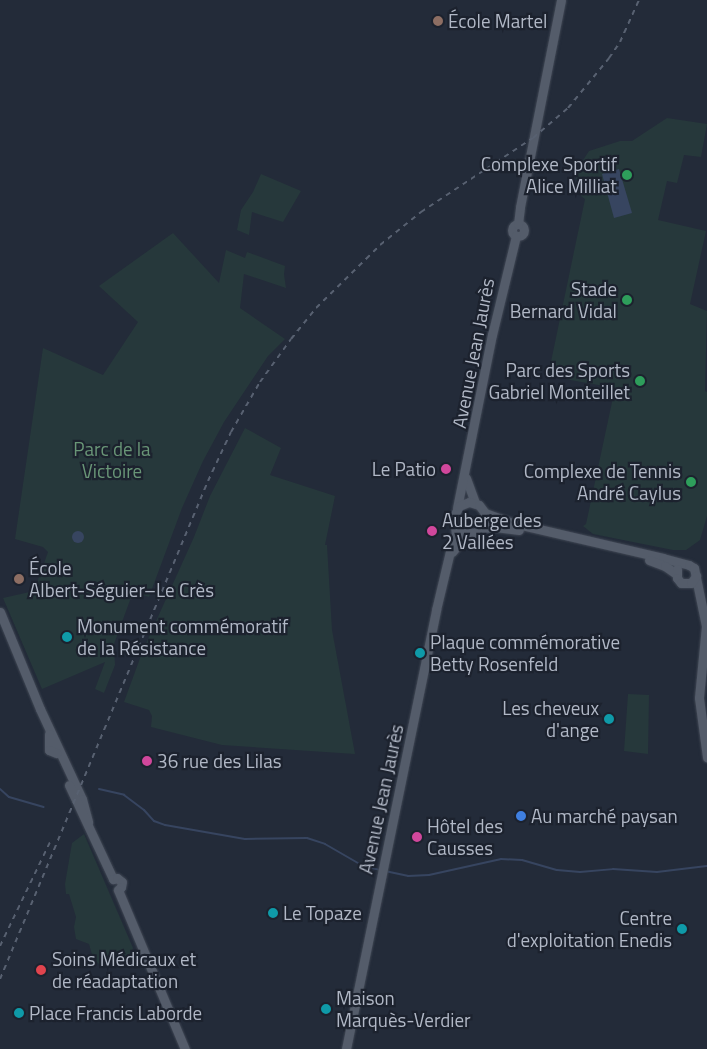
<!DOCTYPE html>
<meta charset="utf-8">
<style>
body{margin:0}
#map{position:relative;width:707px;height:1049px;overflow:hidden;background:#232b39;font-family:"Titillium Web",sans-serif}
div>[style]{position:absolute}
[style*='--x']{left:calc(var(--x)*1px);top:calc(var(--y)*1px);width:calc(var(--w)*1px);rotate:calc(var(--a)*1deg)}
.green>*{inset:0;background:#26383b}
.water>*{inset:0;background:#374560}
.round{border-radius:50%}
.stream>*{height:2px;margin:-1px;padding:0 1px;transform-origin:1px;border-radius:1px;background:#374560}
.roads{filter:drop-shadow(0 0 1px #3f4653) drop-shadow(0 0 1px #3f4653)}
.major>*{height:9px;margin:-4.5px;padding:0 4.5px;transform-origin:4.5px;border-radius:4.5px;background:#545c6a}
.major>.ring{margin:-4.5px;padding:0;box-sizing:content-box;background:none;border:9px solid #545c6a;border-radius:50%}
.rail>*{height:2px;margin-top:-1px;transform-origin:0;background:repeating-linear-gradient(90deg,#586171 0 5px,transparent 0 10px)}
.dots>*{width:14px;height:14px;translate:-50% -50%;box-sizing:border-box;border:2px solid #1c222e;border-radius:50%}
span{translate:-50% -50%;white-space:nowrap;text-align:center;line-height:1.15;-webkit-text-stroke:4.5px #1c222e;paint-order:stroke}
.poi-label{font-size:19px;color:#b1b8c6}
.left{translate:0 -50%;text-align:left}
.right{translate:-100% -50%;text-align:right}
.street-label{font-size:19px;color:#b1b8c6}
.park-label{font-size:19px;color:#699677}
</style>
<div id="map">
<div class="green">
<i style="clip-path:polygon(667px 118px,707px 124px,701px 157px,684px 155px,677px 183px,667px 181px,658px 220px,706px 231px,690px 304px,707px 311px,705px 391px,707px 392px,707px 516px,700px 540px,686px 550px,673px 550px,593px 534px,583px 526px,586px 524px,615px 388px,548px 376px,585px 199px,581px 196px,575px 174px,578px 173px,578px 168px,589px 151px,620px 141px,632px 141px)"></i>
<i style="clip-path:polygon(261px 174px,301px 191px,283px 222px,252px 212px,249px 235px,237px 230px,241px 210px,253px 192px)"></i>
<i style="clip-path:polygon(173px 233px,219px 283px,226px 250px,245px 258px,247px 252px,285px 266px,284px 274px,286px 288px,244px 274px,240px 308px,285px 339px,268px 356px,224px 422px,203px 461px,182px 508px,149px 597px,133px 592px,114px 644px,115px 665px,104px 693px,95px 689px,105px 662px,42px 689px,3px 598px,34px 591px,48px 552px,43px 547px,15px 539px,43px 348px,103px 375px,138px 322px,99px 286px)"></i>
<i style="clip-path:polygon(245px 428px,281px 448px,270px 475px,335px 496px,325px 545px,327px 545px,332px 630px,355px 754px,222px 745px,151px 727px,152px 716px,149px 710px,124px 702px,143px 650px,194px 537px,210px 496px)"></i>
<i style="clip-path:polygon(628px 694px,649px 695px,648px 754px,624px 751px)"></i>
<i style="clip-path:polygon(84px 834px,133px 948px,131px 954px,102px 967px,93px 958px,89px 944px,76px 939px,74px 927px,76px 917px,69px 894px,66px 894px,65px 884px,72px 843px)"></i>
</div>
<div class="water">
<i style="clip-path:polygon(619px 169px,632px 213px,614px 218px,602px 174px)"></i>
<i class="round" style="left:72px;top:531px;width:12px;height:12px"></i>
</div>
<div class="stream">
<i style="--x:0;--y:789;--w:12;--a:42"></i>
<i style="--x:9;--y:797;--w:36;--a:16"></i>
<i style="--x:99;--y:789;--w:26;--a:13"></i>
<i style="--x:124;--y:795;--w:25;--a:37"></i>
<i style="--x:144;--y:810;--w:15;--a:48"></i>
<i style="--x:154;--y:821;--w:12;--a:20"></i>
<i style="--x:165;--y:825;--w:81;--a:9.9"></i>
<i style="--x:245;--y:839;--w:62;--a:-0.9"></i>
<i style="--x:307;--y:838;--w:19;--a:18"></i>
<i style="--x:325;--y:844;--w:38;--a:30"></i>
<i style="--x:364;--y:866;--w:16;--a:14"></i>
<i style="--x:385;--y:871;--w:24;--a:12"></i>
<i style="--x:408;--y:876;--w:21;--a:-3"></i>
<i style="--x:429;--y:875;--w:74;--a:-12.5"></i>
<i style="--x:501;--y:859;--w:21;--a:3"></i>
<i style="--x:522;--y:860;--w:36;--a:16"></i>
<i style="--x:557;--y:870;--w:23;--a:5"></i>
<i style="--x:580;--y:872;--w:33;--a:-5"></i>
<i style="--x:613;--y:869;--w:44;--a:3.9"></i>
<i style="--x:657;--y:872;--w:50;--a:-6.8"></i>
</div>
<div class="roads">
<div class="major">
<i class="ring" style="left:512px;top:224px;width:3px;height:3px"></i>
<i style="--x:518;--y:224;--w:17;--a:-83"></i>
<i style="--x:520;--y:207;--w:211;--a:-78.8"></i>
<i style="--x:466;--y:478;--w:27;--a:70"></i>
<i style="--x:457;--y:508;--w:177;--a:-78.6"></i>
<i style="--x:492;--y:335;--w:102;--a:-76.4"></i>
<i style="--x:485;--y:513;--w:30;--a:20"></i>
<i style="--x:513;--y:523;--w:154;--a:13.1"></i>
<i style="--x:663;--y:558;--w:27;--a:15"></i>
<i style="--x:689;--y:565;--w:6;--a:31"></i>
<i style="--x:694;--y:568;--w:59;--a:78.3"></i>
<i style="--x:706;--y:626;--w:72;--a:95.6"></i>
<i style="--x:699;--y:698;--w:60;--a:82.3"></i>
<i style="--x:482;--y:528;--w:13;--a:-4"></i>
<i style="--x:495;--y:527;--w:24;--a:7"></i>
<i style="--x:452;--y:552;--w:25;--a:-50"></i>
<i style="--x:649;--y:560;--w:17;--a:21"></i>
<i style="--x:665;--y:566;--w:14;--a:36"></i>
<i style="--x:677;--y:569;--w:9;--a:90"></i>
<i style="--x:677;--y:578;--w:6;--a:51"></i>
<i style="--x:681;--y:583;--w:10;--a:0"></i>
<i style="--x:691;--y:583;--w:9;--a:-54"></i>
<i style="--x:0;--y:612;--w:105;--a:67.6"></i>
<i style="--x:40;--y:709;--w:99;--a:65"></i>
<i style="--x:82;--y:799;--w:24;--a:75"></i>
<i style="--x:49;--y:734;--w:16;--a:90"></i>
<i style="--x:49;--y:750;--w:8;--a:23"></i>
<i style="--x:69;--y:785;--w:104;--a:64.9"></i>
<i style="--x:113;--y:879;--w:4;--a:-14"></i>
<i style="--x:117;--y:878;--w:6;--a:39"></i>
<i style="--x:122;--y:882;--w:5;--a:101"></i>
<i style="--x:121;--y:887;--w:4;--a:135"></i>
<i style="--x:118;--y:890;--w:173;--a:67.2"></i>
<i style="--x:346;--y:1049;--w:448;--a:-78.4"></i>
<i style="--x:436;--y:610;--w:69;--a:-76.6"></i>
<i style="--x:452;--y:543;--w:10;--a:-66"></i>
<i style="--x:456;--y:534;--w:14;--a:-98"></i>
<i style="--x:454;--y:520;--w:6;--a:-81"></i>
<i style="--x:455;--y:514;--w:9;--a:-63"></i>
<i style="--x:459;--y:506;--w:11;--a:-22"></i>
<i style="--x:469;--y:502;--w:10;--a:17"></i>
<i style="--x:479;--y:505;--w:10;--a:53"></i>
<i style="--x:485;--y:513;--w:12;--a:95"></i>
<i style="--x:484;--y:525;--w:12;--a:138"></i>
<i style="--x:475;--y:533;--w:13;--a:-176"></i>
<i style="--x:462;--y:532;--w:12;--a:-125"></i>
</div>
</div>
<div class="rail">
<i style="--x:0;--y:946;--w:115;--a:-64.3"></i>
<i style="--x:0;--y:979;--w:540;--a:-67.33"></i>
<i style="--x:208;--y:481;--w:54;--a:-64.9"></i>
<i style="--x:231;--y:432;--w:58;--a:-59.9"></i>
<i style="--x:260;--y:382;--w:53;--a:-54.2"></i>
<i style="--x:291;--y:339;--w:40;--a:-51"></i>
<i style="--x:316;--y:308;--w:90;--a:-44.5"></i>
<i style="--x:380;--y:245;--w:53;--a:-38.8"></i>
<i style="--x:421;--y:212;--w:134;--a:-33.5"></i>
<i style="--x:533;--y:138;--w:46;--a:-40.6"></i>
<i style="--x:568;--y:108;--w:65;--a:-50.6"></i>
<i style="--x:609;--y:58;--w:19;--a:-55"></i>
<i style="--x:620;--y:42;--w:46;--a:-65.7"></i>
</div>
<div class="dots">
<i style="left:438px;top:21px;background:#8d6e63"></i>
<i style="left:627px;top:175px;background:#2e9e5b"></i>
<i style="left:627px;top:300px;background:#2e9e5b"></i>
<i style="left:640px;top:381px;background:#2e9e5b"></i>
<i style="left:446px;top:469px;background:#d1479c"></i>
<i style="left:691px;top:482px;background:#2e9e5b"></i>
<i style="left:432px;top:531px;background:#d1479c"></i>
<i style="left:19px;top:579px;background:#8d6e63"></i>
<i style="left:67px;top:637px;background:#0f9aa8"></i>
<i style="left:420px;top:653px;background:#0f9aa8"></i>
<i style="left:609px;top:719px;background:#0f9aa8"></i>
<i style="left:147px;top:761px;background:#d1479c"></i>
<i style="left:521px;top:816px;background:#3f7fe0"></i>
<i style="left:417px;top:837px;background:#d1479c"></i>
<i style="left:273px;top:913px;background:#0f9aa8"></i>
<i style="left:682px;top:929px;background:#0f9aa8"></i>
<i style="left:41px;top:970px;background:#e0444e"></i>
<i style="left:326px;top:1009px;background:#0f9aa8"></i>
<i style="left:19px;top:1013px;background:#0f9aa8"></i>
</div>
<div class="poi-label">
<span class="left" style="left:448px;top:21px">École Martel</span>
<span class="right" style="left:617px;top:175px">Complexe Sportif<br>Alice Milliat</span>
<span class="right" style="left:617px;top:300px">Stade<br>Bernard Vidal</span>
<span class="right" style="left:630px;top:381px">Parc des Sports<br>Gabriel Monteillet</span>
<span class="right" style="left:436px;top:469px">Le Patio</span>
<span class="right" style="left:681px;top:482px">Complexe de Tennis<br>André Caylus</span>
<span class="left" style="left:442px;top:531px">Auberge des<br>2 Vallées</span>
<span class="left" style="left:29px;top:579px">École<br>Albert-Séguier–Le Crès</span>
<span class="left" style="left:77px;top:637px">Monument commémoratif<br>de la Résistance</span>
<span class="left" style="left:430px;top:653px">Plaque commémorative<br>Betty Rosenfeld</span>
<span class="right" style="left:599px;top:719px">Les cheveux<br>d'ange</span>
<span class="left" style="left:157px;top:761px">36 rue des Lilas</span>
<span class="left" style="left:531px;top:816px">Au marché paysan</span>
<span class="left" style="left:427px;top:837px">Hôtel des<br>Causses</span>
<span class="left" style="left:283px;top:913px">Le Topaze</span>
<span class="right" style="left:672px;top:929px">Centre<br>d'exploitation Enedis</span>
<span class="left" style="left:52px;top:970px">Soins Médicaux et<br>de réadaptation</span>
<span class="left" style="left:336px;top:1009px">Maison<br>Marquès-Verdier</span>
<span class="left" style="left:29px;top:1013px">Place Francis Laborde</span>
</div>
<div class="street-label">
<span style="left:473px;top:353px;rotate:-79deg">Avenue Jean Jaurès</span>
<span style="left:381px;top:799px;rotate:-78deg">Avenue Jean Jaurès</span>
</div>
<div class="park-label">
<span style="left:112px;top:460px">Parc de la<br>Victoire</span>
</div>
</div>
